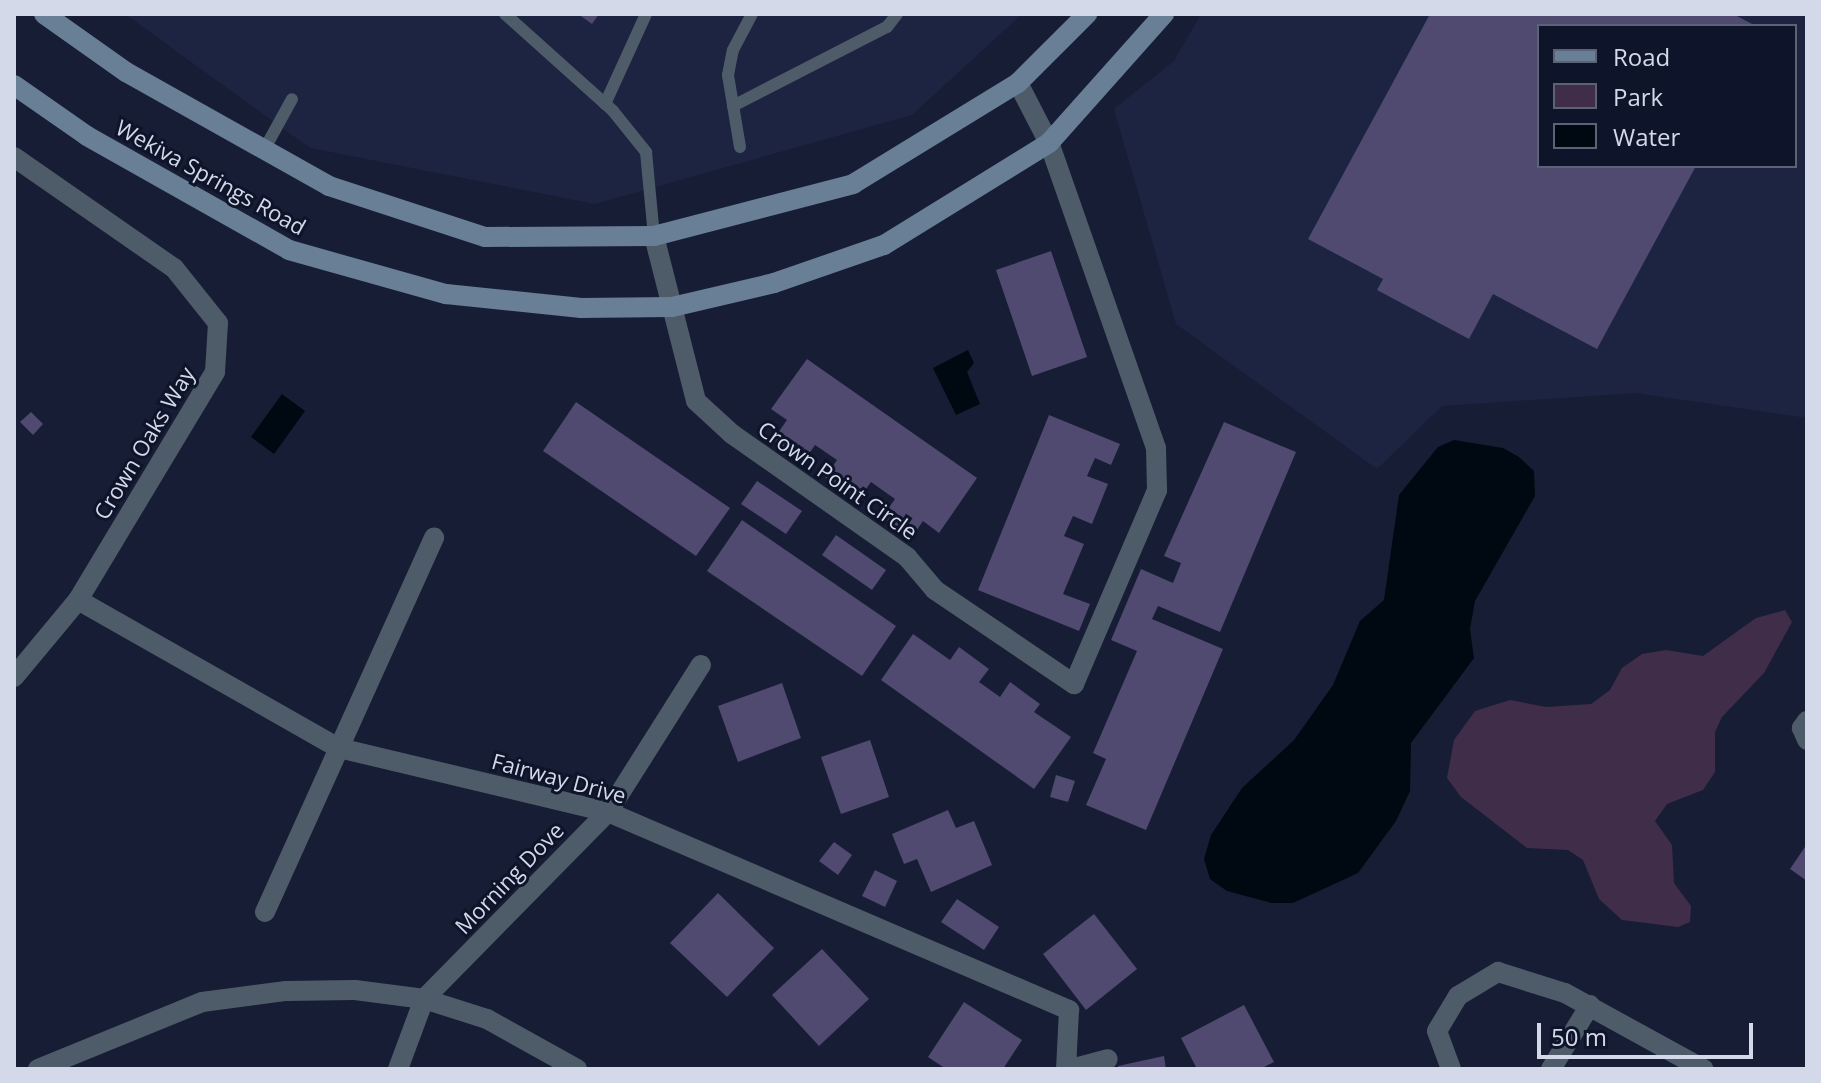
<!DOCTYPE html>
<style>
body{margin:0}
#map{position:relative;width:1821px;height:1083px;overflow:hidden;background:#171d34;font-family:"Open Sans",sans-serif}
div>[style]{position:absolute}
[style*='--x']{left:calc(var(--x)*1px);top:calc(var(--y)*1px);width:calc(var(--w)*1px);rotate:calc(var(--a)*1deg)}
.built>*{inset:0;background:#1c2441}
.green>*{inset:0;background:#402d4a}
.water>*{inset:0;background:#000812}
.building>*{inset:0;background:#504970}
.lane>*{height:12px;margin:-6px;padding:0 6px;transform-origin:6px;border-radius:6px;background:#4e5c6a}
.street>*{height:20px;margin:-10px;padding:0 10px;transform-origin:10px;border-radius:10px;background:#4e5c6a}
.secondary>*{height:20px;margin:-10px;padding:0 10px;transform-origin:10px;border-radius:10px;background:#687f96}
span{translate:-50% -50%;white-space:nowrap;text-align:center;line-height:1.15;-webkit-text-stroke:6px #0e142a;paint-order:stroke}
.street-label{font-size:22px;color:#d3d9e9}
.frame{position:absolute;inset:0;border:16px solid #d3d9e9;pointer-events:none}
.legend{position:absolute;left:1537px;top:24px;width:260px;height:144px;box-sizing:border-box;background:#0e142a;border:2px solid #5d6376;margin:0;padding:10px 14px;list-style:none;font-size:24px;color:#d3d9e9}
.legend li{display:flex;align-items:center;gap:16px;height:40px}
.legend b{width:40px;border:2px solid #5d6376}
.scale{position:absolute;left:1537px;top:1023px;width:216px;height:36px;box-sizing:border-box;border:4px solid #d3d9e9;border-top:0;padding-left:10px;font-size:24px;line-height:28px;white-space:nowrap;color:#d3d9e9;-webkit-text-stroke:6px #0e142a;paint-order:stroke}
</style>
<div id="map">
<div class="built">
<i style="clip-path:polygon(125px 14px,1022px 14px,912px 115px,595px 204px,310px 148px)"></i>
<i style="clip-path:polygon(evenodd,1201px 14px,1807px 14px,1807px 418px,1636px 393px,1442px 406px,1377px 469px,1176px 324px,1114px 109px,1174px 61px,1201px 14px,1539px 26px,1795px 26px,1795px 166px,1539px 166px,1539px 26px)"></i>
</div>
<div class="green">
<i style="clip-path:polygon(1785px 610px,1792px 622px,1764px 673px,1722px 717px,1715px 732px,1715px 772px,1703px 790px,1667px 804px,1655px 821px,1672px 845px,1674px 883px,1691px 906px,1690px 922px,1678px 927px,1622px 920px,1599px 899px,1583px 860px,1568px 850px,1527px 848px,1461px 797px,1447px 778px,1454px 740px,1475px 711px,1510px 700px,1546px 707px,1591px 704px,1610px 690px,1622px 668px,1642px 654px,1666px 650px,1703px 656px,1756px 618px)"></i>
</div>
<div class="water">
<i style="clip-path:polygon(968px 350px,974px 363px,967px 372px,980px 404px,956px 415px,933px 368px)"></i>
<i style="clip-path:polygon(282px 394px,305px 411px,274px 454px,251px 437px)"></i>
<i style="clip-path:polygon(1454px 440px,1503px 448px,1519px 457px,1534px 471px,1535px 496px,1475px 601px,1470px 629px,1474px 658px,1411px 743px,1410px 791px,1396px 821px,1358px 873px,1293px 903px,1272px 903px,1227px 891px,1210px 879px,1204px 859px,1211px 835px,1242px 788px,1294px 740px,1333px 685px,1360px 621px,1384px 600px,1399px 495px,1438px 447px)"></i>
</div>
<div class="building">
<i style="clip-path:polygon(578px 14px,599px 14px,592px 24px)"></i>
<i style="clip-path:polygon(1430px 14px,1733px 14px,1756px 26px,1539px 26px,1539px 166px,1696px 166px,1597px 349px,1493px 294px,1469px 339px,1377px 290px,1383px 279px,1308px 239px)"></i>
<i style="clip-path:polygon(1051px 251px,1087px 357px,1032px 376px,996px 270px)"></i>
<i style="clip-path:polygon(807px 359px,977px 478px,939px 533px,923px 521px,912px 537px,882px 517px,895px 499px,871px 482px,858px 500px,825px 477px,837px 460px,815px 445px,804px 461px,773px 440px,787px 420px,771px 409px)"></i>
<i style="clip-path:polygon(576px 402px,730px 508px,696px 556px,543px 451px)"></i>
<i style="clip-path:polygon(31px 412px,43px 424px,33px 435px,20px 422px)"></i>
<i style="clip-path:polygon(1049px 415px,1120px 444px,1111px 465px,1095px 458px,1087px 476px,1108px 484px,1092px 524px,1073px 516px,1064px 536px,1084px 544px,1063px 594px,1090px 604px,1079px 631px,978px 590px)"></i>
<i style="clip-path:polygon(1224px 422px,1296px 452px,1220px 632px,1158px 606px,1152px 619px,1223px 649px,1146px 830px,1086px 805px,1106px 759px,1093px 753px,1137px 651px,1111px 640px,1141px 569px,1173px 583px,1181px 563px,1164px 556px)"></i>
<i style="clip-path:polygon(757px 481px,802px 511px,786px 534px,741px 504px)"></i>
<i style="clip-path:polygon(742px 520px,896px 626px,862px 676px,707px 571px)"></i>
<i style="clip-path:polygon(836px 535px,886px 570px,872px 590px,822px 555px)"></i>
<i style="clip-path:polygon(913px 634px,950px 660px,959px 647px,989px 669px,979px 682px,1000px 697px,1010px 682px,1040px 704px,1034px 712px,1071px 737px,1034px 789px,881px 680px)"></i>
<i style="clip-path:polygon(782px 683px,801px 738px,738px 762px,718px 706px)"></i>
<i style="clip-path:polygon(870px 740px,889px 797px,841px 814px,821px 757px)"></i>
<i style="clip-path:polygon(1056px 775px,1075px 781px,1068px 802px,1050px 797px)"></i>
<i style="clip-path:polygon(948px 810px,956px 828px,974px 821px,992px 865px,931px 892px,917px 859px,904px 864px,892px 834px)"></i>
<i style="clip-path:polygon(834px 842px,852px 855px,838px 875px,819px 861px)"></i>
<i style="clip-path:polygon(1807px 844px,1807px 881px,1790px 869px)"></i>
<i style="clip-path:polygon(875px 870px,897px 881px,885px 907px,862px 896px)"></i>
<i style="clip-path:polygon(718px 893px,774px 948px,727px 997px,670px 943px)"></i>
<i style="clip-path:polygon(957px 899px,999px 927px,984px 950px,941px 922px)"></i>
<i style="clip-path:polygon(1094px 914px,1137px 969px,1086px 1010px,1043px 954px)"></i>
<i style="clip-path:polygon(822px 949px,869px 999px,819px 1046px,772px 995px)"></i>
<i style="clip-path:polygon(964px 1002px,1022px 1040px,1003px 1069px,946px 1069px,928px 1057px)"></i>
<i style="clip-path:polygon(1244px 1005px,1274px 1062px,1260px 1069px,1197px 1069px,1181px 1038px)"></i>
<i style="clip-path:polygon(1164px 1056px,1166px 1069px,1118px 1069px,1118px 1066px)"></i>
</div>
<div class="lane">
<i style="--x:505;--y:14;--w:145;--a:41.9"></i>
<i style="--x:613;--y:111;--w:53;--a:51.2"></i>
<i style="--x:646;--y:152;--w:84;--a:84.6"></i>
<i style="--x:605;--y:104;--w:99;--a:-65.5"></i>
<i style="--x:733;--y:106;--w:173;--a:-27.2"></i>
<i style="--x:887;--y:27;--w:16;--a:-52"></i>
<i style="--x:740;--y:147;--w:73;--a:-99.5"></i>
<i style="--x:728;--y:75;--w:25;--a:-79"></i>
<i style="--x:733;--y:50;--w:41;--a:-62.2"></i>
<i style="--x:264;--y:150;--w:58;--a:-61.2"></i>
</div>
<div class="street">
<i style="--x:14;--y:157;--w:195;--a:34.8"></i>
<i style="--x:174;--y:268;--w:70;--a:51.3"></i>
<i style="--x:218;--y:323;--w:49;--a:93.5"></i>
<i style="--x:215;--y:372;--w:266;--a:121"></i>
<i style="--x:78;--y:600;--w:100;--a:129.7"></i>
<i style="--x:654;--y:236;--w:170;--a:75.7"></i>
<i style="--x:696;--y:401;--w:49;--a:42.5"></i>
<i style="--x:732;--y:434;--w:214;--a:35.1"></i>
<i style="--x:907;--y:557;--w:43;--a:49.7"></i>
<i style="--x:935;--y:590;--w:168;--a:34.1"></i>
<i style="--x:1074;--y:684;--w:211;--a:-66.8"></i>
<i style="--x:1157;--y:490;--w:42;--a:-91.4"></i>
<i style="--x:1156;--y:448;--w:323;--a:-109.3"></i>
<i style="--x:1049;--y:143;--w:68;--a:-117.3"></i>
<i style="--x:78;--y:600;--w:300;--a:29.6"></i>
<i style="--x:339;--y:748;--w:277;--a:13.4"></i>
<i style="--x:608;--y:812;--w:502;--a:23.24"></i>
<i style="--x:1069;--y:1010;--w:59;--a:92.9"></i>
<i style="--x:1807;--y:721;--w:9;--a:126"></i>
<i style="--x:1802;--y:728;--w:13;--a:67"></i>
<i style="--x:265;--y:912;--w:411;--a:-65.7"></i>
<i style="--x:38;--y:1069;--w:177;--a:-22.2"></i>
<i style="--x:202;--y:1002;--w:85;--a:-7.5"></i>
<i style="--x:286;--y:991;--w:69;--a:-0.8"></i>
<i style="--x:355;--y:990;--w:70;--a:7.4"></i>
<i style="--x:424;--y:999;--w:66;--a:17.6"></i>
<i style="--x:487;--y:1019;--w:103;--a:29.1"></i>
<i style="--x:398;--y:1069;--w:75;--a:-69.6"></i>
<i style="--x:424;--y:999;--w:262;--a:-45.5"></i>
<i style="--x:608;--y:812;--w:174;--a:-57.7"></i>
<i style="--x:1071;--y:1069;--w:38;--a:-15"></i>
<i style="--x:1451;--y:1069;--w:40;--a:-110.2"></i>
<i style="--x:1437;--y:1031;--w:41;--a:-59"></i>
<i style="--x:1458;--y:996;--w:47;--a:-31"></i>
<i style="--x:1498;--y:972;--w:70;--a:17.4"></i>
<i style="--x:1565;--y:993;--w:158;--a:28.8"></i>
<i style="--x:1551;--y:1069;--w:75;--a:-58.6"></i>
</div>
<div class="secondary">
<i style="--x:44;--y:14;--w:100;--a:35.3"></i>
<i style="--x:126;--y:72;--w:233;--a:29.3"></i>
<i style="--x:329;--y:186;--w:164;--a:18.1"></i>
<i style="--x:485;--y:237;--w:169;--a:-0.3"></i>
<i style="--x:654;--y:236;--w:206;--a:-14.6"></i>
<i style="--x:853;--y:184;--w:193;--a:-31.5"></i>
<i style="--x:1018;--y:83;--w:98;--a:-45"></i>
<i style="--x:14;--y:85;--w:89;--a:34.9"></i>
<i style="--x:87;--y:136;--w:232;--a:29.4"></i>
<i style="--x:289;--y:250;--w:163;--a:15.7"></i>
<i style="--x:446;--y:294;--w:136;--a:5.9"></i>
<i style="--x:581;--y:308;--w:91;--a:-0.6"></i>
<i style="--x:672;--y:307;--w:105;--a:-13.2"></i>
<i style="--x:774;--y:283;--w:116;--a:-19.1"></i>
<i style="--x:884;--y:245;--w:194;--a:-31.7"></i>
<i style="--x:1049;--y:143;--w:173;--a:-48.3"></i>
</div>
<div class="street-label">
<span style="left:211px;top:177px;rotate:29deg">Wekiva Springs Road</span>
<span style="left:144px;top:443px;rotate:-59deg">Crown Oaks Way</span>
<span style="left:838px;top:480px;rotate:35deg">Crown Point Circle</span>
<span style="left:559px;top:778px;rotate:15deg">Fairway Drive</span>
<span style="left:509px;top:878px;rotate:-46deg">Morning Dove</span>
</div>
<div class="frame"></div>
<ul class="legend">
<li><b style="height:10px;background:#687f96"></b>Road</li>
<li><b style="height:22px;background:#402d4a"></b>Park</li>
<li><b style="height:22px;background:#000812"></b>Water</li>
</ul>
<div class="scale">50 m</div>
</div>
